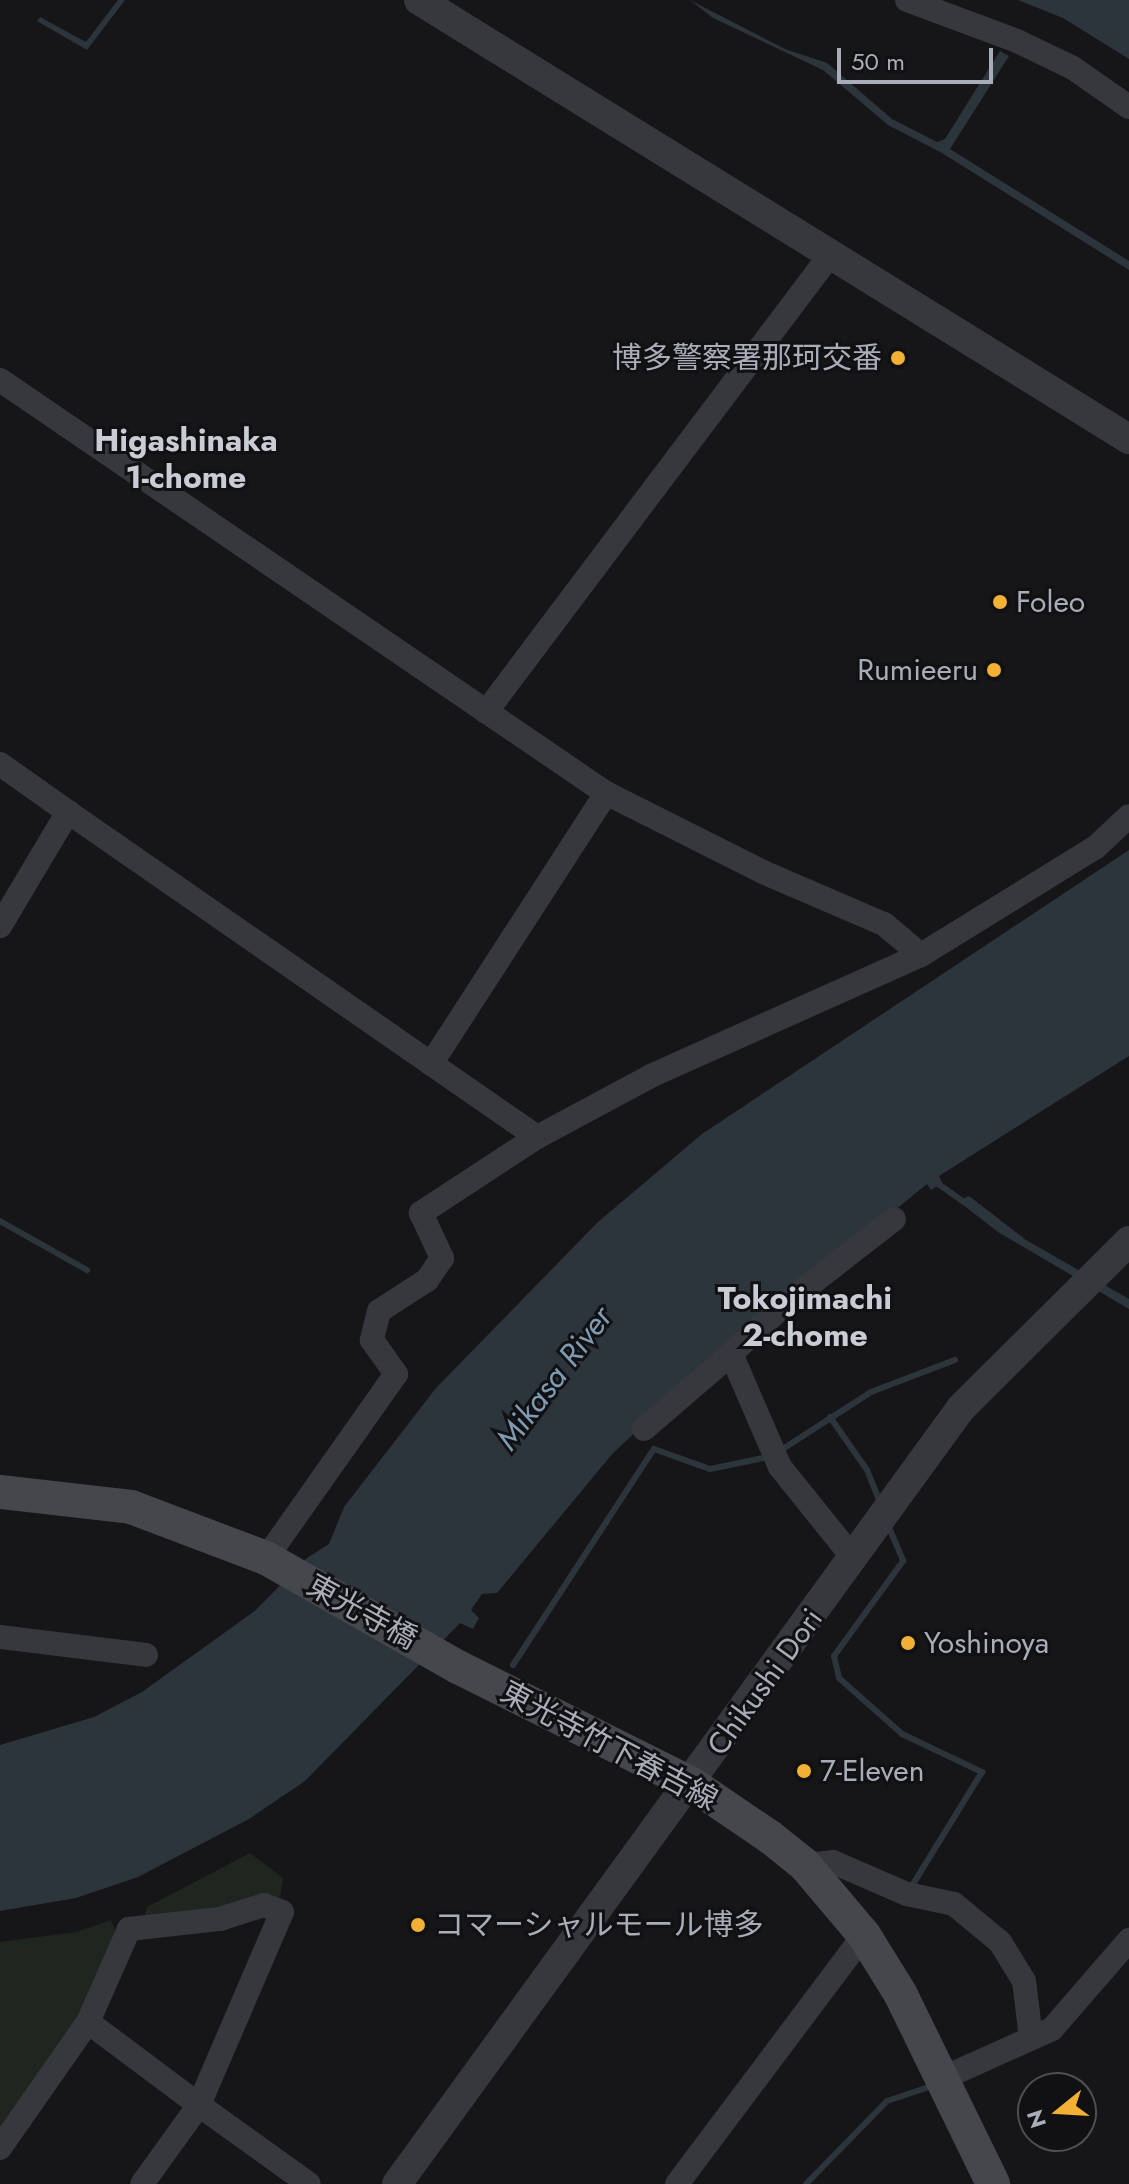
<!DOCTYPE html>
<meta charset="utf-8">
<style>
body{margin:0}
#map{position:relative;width:1129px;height:2184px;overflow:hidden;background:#161618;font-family:Jost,"Noto Sans JP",sans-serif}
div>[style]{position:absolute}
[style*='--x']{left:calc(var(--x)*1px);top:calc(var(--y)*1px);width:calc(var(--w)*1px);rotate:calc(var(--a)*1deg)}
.green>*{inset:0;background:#1e261f}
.water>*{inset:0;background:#2c353c}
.stream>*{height:6px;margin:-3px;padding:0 3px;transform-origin:3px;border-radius:3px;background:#2c353c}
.minor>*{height:24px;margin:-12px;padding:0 12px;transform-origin:12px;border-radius:12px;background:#37383d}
.tertiary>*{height:30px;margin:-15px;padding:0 15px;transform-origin:15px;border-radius:15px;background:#37383d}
.secondary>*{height:34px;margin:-17px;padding:0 17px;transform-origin:17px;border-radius:17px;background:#45474d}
.dots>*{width:22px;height:22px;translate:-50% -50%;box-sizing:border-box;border:4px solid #111113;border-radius:50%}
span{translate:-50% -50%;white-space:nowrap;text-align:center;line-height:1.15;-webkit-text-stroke:6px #111113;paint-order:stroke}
.poi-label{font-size:30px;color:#a8adb8}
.right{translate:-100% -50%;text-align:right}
.left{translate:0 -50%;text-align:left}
.street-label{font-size:30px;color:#a8adb8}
.neighbourhood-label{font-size:32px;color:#c9ccd4;font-weight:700}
.water-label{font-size:32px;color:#7f9bb3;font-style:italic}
.north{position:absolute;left:1017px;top:2072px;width:80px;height:80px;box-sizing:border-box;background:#111113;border:2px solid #4d4f55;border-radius:50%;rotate:252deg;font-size:22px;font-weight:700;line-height:32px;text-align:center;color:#a8adb8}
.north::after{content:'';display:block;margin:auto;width:28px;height:36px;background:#f2b134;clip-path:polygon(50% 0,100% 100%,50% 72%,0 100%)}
.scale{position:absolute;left:837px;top:48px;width:156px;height:36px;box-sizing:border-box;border:4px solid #a8adb8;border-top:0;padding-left:10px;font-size:24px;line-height:28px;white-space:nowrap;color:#a8adb8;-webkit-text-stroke:6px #111113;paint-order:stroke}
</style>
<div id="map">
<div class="green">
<i style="clip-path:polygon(250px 1853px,283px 1878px,280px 1897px,228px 1912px,142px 1923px,147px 1907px)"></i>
<i style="clip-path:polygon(111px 1920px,119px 1939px,81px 2020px,0 2136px,0 1942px,76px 1932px)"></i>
</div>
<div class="water">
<i style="clip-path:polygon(118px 0,125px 0,87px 50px,37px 21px,40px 17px,86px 42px)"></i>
<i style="clip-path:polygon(690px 0,785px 49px,827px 63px,892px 119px,937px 142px,945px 139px,1000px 51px,1009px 56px,950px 149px,1129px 261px,1129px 270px,942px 153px,888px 125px,823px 70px,713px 18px)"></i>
<i style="clip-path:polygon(1018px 0,1129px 0,1129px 59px,1063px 18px)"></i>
<i style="clip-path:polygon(1129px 850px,1129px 1056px,939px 1176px,942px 1183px,931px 1190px,927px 1184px,731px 1343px,613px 1453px,497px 1593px,482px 1594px,471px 1610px,479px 1618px,473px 1629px,460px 1623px,305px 1781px,249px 1819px,138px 1877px,76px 1898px,0 1911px,0 1745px,94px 1717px,142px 1692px,256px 1610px,307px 1558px,329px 1544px,344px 1507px,436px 1388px,598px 1222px,702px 1134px)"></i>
<i style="clip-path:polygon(969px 1196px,1026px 1240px,1129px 1299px,1129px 1309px,998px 1232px,958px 1201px)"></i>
</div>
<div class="stream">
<i style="--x:934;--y:1181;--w:37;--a:35"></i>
<i style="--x:0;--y:1221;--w:100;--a:29.4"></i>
<i style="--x:830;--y:1417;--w:65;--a:55.1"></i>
<i style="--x:867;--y:1470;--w:35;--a:68"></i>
<i style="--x:778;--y:1452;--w:111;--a:-32.8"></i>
<i style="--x:871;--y:1392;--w:90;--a:-20.9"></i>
<i style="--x:888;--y:1525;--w:39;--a:67"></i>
<i style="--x:903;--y:1561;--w:117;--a:126"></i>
<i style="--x:834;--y:1656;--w:23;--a:77"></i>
<i style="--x:839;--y:1678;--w:84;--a:41.6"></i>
<i style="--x:902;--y:1734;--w:89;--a:25.4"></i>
<i style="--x:982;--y:1772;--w:137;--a:121.6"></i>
<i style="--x:513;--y:1665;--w:258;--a:-56.9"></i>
<i style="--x:654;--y:1449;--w:59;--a:19.7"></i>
<i style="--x:710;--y:1469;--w:59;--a:-11.7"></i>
<i style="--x:806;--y:2184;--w:116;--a:-45.7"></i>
<i style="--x:887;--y:2101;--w:47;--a:-18.4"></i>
</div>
<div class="minor">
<i style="--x:907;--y:0;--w:117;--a:20.4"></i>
<i style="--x:1017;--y:41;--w:62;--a:25.7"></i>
<i style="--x:1073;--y:68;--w:68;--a:34.9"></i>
<i style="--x:0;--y:380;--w:733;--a:34.28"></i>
<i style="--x:606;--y:793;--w:176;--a:26.7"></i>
<i style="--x:763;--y:872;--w:132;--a:23.3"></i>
<i style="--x:884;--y:924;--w:48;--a:40"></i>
<i style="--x:921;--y:955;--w:296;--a:155.9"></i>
<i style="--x:651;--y:1076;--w:129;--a:151.8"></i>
<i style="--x:537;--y:1137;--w:139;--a:146.8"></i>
<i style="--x:421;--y:1213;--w:50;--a:65"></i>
<i style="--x:442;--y:1258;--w:27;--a:124"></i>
<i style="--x:427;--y:1280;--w:57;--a:147.1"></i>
<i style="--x:379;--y:1311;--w:30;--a:104"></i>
<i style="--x:372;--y:1340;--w:42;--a:54.8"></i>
<i style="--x:396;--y:1374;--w:225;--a:125.2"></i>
<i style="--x:486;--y:712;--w:572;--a:-53.03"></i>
<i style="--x:0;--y:764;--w:83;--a:35.2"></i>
<i style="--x:0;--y:926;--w:133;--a:-59.2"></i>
<i style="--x:68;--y:812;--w:571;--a:34.72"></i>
<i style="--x:921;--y:955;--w:206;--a:-31.7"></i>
<i style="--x:1096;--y:847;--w:45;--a:-43.2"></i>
<i style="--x:431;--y:1064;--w:323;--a:-57.1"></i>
<i style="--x:644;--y:1429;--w:115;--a:-40.8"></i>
<i style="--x:854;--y:1559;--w:118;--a:-128.8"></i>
<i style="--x:780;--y:1467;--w:123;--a:-113.4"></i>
<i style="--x:731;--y:1354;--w:74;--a:-42.8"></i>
<i style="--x:785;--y:1304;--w:138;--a:-37.9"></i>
<i style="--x:0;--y:1637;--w:147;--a:7"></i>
<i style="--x:805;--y:1865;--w:28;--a:-6"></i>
<i style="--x:833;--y:1862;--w:81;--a:23.4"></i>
<i style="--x:907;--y:1894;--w:48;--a:12"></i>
<i style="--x:954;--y:1904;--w:60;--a:39.6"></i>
<i style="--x:1000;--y:1942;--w:46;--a:58.4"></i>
<i style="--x:1024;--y:1981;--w:57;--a:83"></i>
<i style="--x:88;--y:2022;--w:139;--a:36.8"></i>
<i style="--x:199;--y:2105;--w:97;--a:125.8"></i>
<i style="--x:941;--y:2079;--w:122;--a:-24.2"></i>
<i style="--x:1052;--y:2029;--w:118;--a:-49.1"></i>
<i style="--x:0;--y:2148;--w:154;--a:-55.1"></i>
<i style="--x:88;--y:2022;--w:102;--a:-66.2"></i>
<i style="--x:129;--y:1929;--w:92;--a:-6.3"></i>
<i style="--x:220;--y:1919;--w:46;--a:-17.7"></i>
<i style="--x:264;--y:1905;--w:19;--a:21"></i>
<i style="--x:282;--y:1912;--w:210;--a:113.3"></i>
<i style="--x:199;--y:2105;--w:135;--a:35.7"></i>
<i style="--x:677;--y:2184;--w:311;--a:-53.1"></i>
</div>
<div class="tertiary">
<i style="--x:419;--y:0;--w:835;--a:31.73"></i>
<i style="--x:397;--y:2184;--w:959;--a:-53.99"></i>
<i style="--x:961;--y:1408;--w:237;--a:-44.8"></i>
</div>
<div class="secondary">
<i style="--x:0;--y:1492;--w:132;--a:6.5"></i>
<i style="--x:131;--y:1507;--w:144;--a:20.7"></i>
<i style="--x:266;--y:1558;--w:221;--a:29.6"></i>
<i style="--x:458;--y:1667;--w:262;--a:26.6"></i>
<i style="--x:692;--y:1784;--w:94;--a:34.2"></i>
<i style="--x:770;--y:1837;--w:45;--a:38.7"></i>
<i style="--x:805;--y:1865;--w:92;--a:49.9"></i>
<i style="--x:864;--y:1935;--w:70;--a:58.3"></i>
<i style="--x:901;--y:1995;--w:210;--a:64"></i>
</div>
<div class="dots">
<i style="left:898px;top:358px;background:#f2b134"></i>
<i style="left:1000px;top:602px;background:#f2b134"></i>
<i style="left:994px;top:670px;background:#f2b134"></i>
<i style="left:908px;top:1643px;background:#f2b134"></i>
<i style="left:804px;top:1771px;background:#f2b134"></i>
<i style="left:418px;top:1925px;background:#f2b134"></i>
</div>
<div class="poi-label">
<span class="right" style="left:882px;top:358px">博多警察署那珂交番</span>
<span class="left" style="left:1016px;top:602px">Foleo</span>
<span class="right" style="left:978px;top:670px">Rumieeru</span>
<span class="left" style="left:924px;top:1643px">Yoshinoya</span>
<span class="left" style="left:820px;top:1771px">7-Eleven</span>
<span class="left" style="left:434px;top:1925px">コマーシャルモール博多</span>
</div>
<div class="street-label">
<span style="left:362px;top:1612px;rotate:29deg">東光寺橋</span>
<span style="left:765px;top:1682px;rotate:-54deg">Chikushi Dori</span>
<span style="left:609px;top:1746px;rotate:28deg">東光寺竹下春吉線</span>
</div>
<div class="neighbourhood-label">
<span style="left:186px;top:459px">Higashinaka<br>1-chome</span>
<span style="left:805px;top:1317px">Tokojimachi<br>2-chome</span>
</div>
<div class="water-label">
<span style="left:554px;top:1378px;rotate:-53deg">Mikasa River</span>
</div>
<div class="north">N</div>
<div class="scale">50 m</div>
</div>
